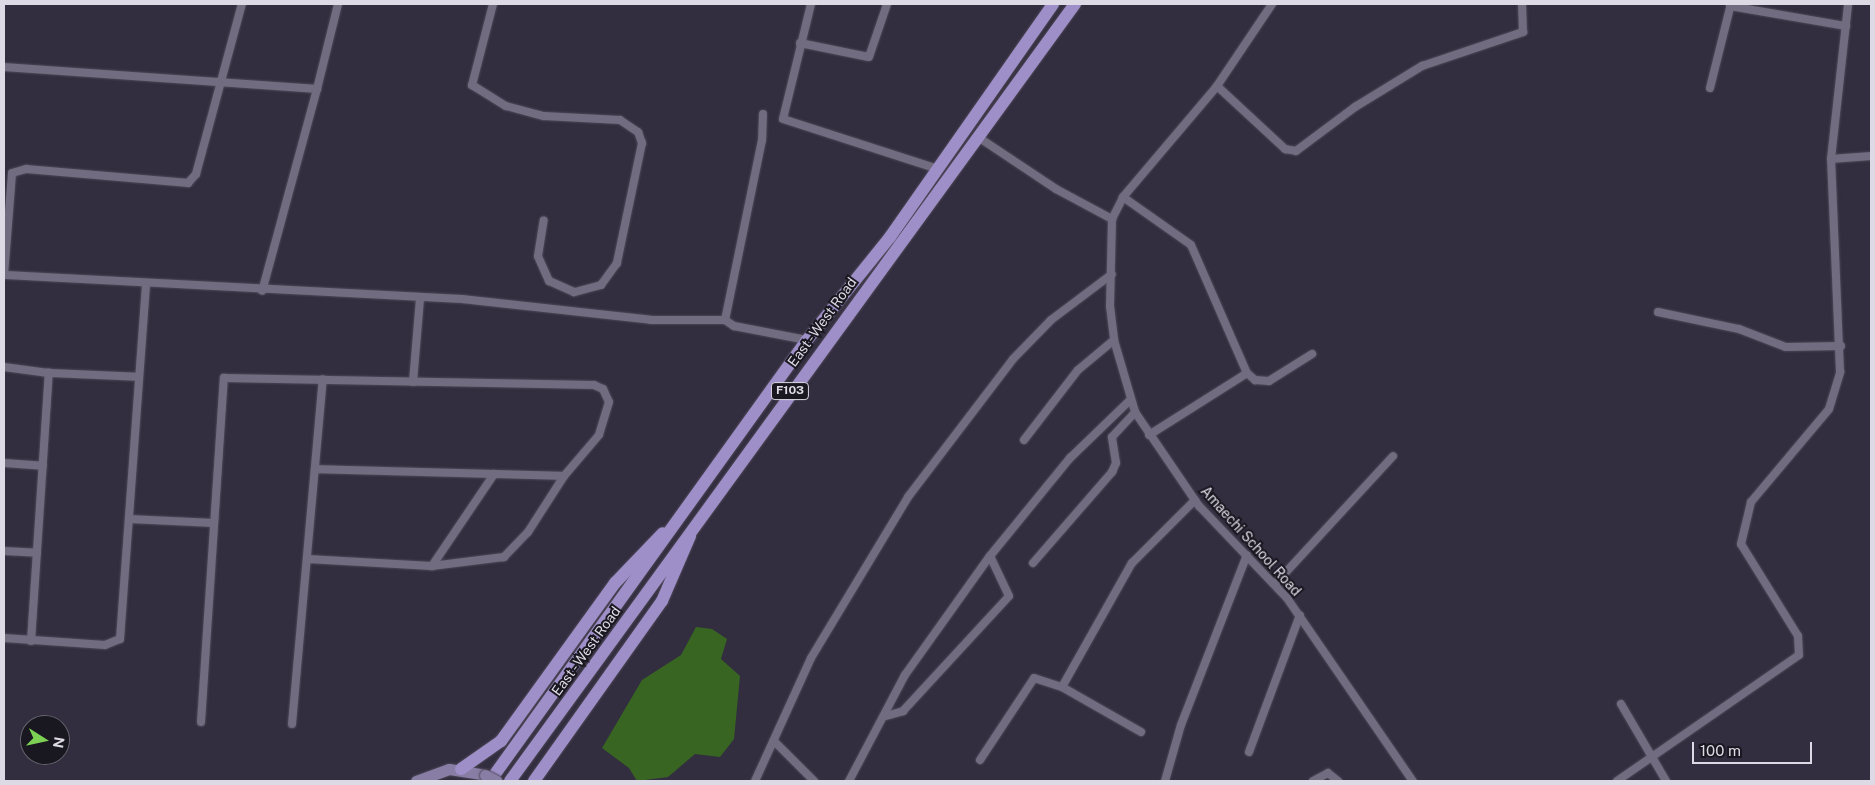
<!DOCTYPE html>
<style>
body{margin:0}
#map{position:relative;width:1875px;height:785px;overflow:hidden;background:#322d3f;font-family:"Public Sans",sans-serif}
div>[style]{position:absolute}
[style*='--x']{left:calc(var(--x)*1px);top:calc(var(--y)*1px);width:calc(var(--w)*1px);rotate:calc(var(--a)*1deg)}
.water>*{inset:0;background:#386622}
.roads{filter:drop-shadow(0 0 1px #4d4857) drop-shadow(0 0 1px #4d4857)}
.minor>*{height:8px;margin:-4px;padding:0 4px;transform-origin:4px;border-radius:4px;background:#716c80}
.secondary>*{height:11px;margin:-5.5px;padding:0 5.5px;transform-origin:5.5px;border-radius:5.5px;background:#887ea5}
.primary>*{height:12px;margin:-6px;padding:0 6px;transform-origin:6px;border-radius:6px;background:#9f8fc9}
.bridges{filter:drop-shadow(0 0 1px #4d4857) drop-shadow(0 0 1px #4d4857)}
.secondary-bridge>*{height:11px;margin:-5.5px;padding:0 5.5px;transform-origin:5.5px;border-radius:5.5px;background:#887ea5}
span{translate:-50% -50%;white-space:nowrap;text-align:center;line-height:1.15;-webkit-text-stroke:4px #19171f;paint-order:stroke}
.shield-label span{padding:1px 4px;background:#19171f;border:1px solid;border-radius:4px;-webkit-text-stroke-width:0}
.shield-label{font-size:12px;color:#dddae6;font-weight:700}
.street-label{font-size:14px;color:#dddae6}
.frame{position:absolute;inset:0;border:5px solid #dddae6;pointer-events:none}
.north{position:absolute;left:20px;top:715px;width:50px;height:50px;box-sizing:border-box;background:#19171f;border:1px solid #67656f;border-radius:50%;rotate:100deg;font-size:14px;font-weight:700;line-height:20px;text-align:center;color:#dddae6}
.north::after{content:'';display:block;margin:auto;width:18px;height:22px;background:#7cd154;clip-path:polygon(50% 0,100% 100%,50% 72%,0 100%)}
.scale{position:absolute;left:1692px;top:742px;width:120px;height:22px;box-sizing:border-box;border:2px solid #dddae6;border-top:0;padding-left:6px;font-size:15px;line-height:18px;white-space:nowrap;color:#dddae6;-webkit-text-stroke:4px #19171f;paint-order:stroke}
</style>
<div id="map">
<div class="water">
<i style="clip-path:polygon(696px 627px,712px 629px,727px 639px,721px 659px,740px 676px,734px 739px,720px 757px,695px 754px,668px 777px,637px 781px,629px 768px,602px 748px,642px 680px,681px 655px)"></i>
</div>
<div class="roads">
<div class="minor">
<i style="--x:493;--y:4;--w:84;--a:104.5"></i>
<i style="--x:472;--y:85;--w:40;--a:32"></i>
<i style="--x:506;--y:106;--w:39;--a:15"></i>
<i style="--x:544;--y:116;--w:76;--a:3"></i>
<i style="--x:620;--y:120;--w:22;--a:34"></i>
<i style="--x:638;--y:132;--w:12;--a:70"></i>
<i style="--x:642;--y:143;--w:123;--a:101.8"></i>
<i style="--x:617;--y:263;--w:27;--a:126"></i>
<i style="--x:601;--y:285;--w:28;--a:165"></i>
<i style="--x:574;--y:292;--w:27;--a:-156"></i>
<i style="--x:549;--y:281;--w:27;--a:-114"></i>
<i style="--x:538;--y:256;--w:36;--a:-81"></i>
<i style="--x:811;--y:4;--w:118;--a:103.7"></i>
<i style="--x:783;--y:119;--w:160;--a:17.9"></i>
<i style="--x:1730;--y:6;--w:118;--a:9.8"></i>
<i style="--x:800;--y:43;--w:70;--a:11.5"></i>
<i style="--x:869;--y:57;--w:56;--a:-71.2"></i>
<i style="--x:4;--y:67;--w:314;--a:4"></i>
<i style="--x:317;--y:89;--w:209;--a:105.2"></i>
<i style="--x:1217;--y:86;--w:93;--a:42.8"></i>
<i style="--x:1285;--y:149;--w:11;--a:10"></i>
<i style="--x:1296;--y:151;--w:74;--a:-36.7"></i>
<i style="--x:1355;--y:107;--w:79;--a:-31.5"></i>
<i style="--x:1422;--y:66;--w:107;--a:-18.6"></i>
<i style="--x:1523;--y:32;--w:28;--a:-92"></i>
<i style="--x:1710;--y:88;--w:87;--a:-76"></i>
<i style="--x:317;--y:89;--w:88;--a:-76.1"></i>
<i style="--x:763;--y:114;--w:26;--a:92"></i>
<i style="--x:762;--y:140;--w:184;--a:101.6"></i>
<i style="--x:725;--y:320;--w:11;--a:34"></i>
<i style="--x:734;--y:326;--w:74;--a:10.9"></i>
<i style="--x:978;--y:137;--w:94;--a:33.7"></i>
<i style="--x:1056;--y:189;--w:64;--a:28.2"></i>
<i style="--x:1112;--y:219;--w:87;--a:91.3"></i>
<i style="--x:1110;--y:306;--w:34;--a:83"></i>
<i style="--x:1114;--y:340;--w:75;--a:73.7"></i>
<i style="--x:1135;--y:412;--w:114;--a:55.8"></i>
<i style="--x:1199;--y:506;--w:127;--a:46.3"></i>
<i style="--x:1287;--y:598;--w:222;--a:55.5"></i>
<i style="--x:1831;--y:159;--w:40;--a:-4.3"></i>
<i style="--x:1123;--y:197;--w:83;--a:35.2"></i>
<i style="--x:1191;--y:245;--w:140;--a:66.4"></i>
<i style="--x:1247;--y:373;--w:11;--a:41"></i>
<i style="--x:1255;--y:380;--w:14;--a:4"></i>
<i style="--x:1269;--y:381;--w:51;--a:-32.1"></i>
<i style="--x:1112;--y:219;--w:25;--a:-63"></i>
<i style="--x:1123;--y:197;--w:145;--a:-49.7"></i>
<i style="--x:1217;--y:86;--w:99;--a:-56.1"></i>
<i style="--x:4;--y:275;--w:102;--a:-85.5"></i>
<i style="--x:12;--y:173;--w:15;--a:-16"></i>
<i style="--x:26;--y:169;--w:163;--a:4.9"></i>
<i style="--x:188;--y:183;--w:12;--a:-48"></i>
<i style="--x:196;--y:174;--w:176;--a:-74.9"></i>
<i style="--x:5;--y:275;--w:458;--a:3"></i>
<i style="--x:462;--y:299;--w:190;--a:6.3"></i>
<i style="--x:651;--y:320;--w:74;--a:0"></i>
<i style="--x:1658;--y:312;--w:83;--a:11.9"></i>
<i style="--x:1739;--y:329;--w:50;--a:21"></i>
<i style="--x:1786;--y:347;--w:55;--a:-1"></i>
<i style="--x:4;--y:367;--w:45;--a:7.6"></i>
<i style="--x:413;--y:382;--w:84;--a:-85.2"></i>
<i style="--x:1149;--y:435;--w:116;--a:-32.3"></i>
<i style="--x:1024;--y:440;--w:88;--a:-52.4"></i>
<i style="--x:1078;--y:370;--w:47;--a:-39.8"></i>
<i style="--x:4;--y:463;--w:39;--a:4"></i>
<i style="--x:315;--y:469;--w:249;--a:1.6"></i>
<i style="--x:129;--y:519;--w:85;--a:2.7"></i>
<i style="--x:4;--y:551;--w:33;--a:3"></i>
<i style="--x:307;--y:559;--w:125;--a:3.2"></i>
<i style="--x:432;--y:566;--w:111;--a:-56"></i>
<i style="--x:1033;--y:563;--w:121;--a:-49"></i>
<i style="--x:1112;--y:472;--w:10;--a:-66"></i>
<i style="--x:1116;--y:463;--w:26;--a:-99"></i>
<i style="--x:1112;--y:437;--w:34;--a:-47"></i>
<i style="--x:1275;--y:584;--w:174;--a:-47.3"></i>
<i style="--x:4;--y:638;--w:101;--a:4"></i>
<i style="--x:105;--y:645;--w:16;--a:-22"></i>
<i style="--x:120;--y:639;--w:356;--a:-85.8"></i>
<i style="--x:31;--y:641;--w:269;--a:-86.2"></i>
<i style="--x:49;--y:373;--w:90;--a:2.5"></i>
<i style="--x:1062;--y:687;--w:91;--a:29.7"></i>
<i style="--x:1621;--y:704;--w:89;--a:59.7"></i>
<i style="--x:886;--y:716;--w:18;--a:-16"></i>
<i style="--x:903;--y:711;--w:156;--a:-47.3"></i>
<i style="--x:1009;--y:596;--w:44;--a:-115.4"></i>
<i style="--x:201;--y:722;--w:345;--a:-86.2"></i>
<i style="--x:224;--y:378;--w:370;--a:1.1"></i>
<i style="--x:594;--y:385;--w:10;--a:24"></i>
<i style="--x:603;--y:389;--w:14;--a:65"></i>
<i style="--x:609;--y:402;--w:34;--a:107"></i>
<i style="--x:599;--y:435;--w:54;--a:130.5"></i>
<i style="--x:564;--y:476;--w:67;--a:122.7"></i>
<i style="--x:528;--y:532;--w:35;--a:134"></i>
<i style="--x:504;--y:557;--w:73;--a:172.9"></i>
<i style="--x:292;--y:724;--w:346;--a:-84.9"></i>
<i style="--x:776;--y:743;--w:54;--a:45"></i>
<i style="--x:1249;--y:752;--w:146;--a:-69.6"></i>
<i style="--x:980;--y:760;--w:98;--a:-56.6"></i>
<i style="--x:1034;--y:678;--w:29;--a:18"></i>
<i style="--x:1062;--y:687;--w:142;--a:-60.6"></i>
<i style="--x:1132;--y:563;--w:89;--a:-45"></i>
<i style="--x:755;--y:781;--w:135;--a:-65.5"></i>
<i style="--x:811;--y:658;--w:188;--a:-58.9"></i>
<i style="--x:908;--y:497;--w:173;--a:-52.7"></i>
<i style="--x:1013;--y:359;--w:54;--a:-45.7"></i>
<i style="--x:1051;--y:320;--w:76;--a:-37"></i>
<i style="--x:849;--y:781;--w:120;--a:-62.2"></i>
<i style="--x:905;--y:675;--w:146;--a:-54.5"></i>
<i style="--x:990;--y:556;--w:127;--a:-50.8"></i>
<i style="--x:1070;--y:458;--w:82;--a:-44"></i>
<i style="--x:1165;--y:781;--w:58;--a:-74.1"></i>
<i style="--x:1181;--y:725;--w:182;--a:-68.8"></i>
<i style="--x:1313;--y:781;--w:17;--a:-28"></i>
<i style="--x:1328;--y:773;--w:13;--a:39"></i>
<i style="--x:1617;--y:781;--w:221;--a:-34.7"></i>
<i style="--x:1799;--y:655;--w:19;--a:-93"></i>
<i style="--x:1798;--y:636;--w:108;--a:-121.8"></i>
<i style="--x:1741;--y:544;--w:43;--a:-76.6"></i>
<i style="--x:1751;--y:502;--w:121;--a:-50"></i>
<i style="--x:1829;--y:409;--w:39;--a:-73"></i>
<i style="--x:1840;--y:372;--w:213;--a:-92.4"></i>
<i style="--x:1831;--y:159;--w:156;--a:-83.7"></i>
</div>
<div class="secondary">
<i style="--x:416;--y:781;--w:35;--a:-20"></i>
<i style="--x:449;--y:769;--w:36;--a:9"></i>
</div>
<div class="primary">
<i style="--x:461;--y:769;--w:49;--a:-35"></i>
<i style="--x:501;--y:741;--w:195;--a:-54.2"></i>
<i style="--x:615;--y:583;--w:69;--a:-46.2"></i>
<i style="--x:490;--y:781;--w:543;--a:-54.29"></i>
<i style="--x:807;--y:340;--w:132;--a:-51.1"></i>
<i style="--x:890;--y:237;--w:284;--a:-55"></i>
<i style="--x:510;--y:781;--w:961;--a:-53.98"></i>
<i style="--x:534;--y:781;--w:221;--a:-54.6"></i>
<i style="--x:662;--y:601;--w:71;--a:-66.7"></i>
</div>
</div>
<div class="bridges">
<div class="secondary-bridge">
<i style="--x:485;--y:775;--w:13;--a:27"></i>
</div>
</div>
<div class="shield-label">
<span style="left:790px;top:391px">F103</span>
</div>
<div class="street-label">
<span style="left:822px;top:322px;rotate:-54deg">East - West Road</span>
<span style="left:1251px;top:541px;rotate:48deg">Amaechi School Road</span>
<span style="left:586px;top:651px;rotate:-54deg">East - West Road</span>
</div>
<div class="frame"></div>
<div class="north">N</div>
<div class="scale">100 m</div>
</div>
